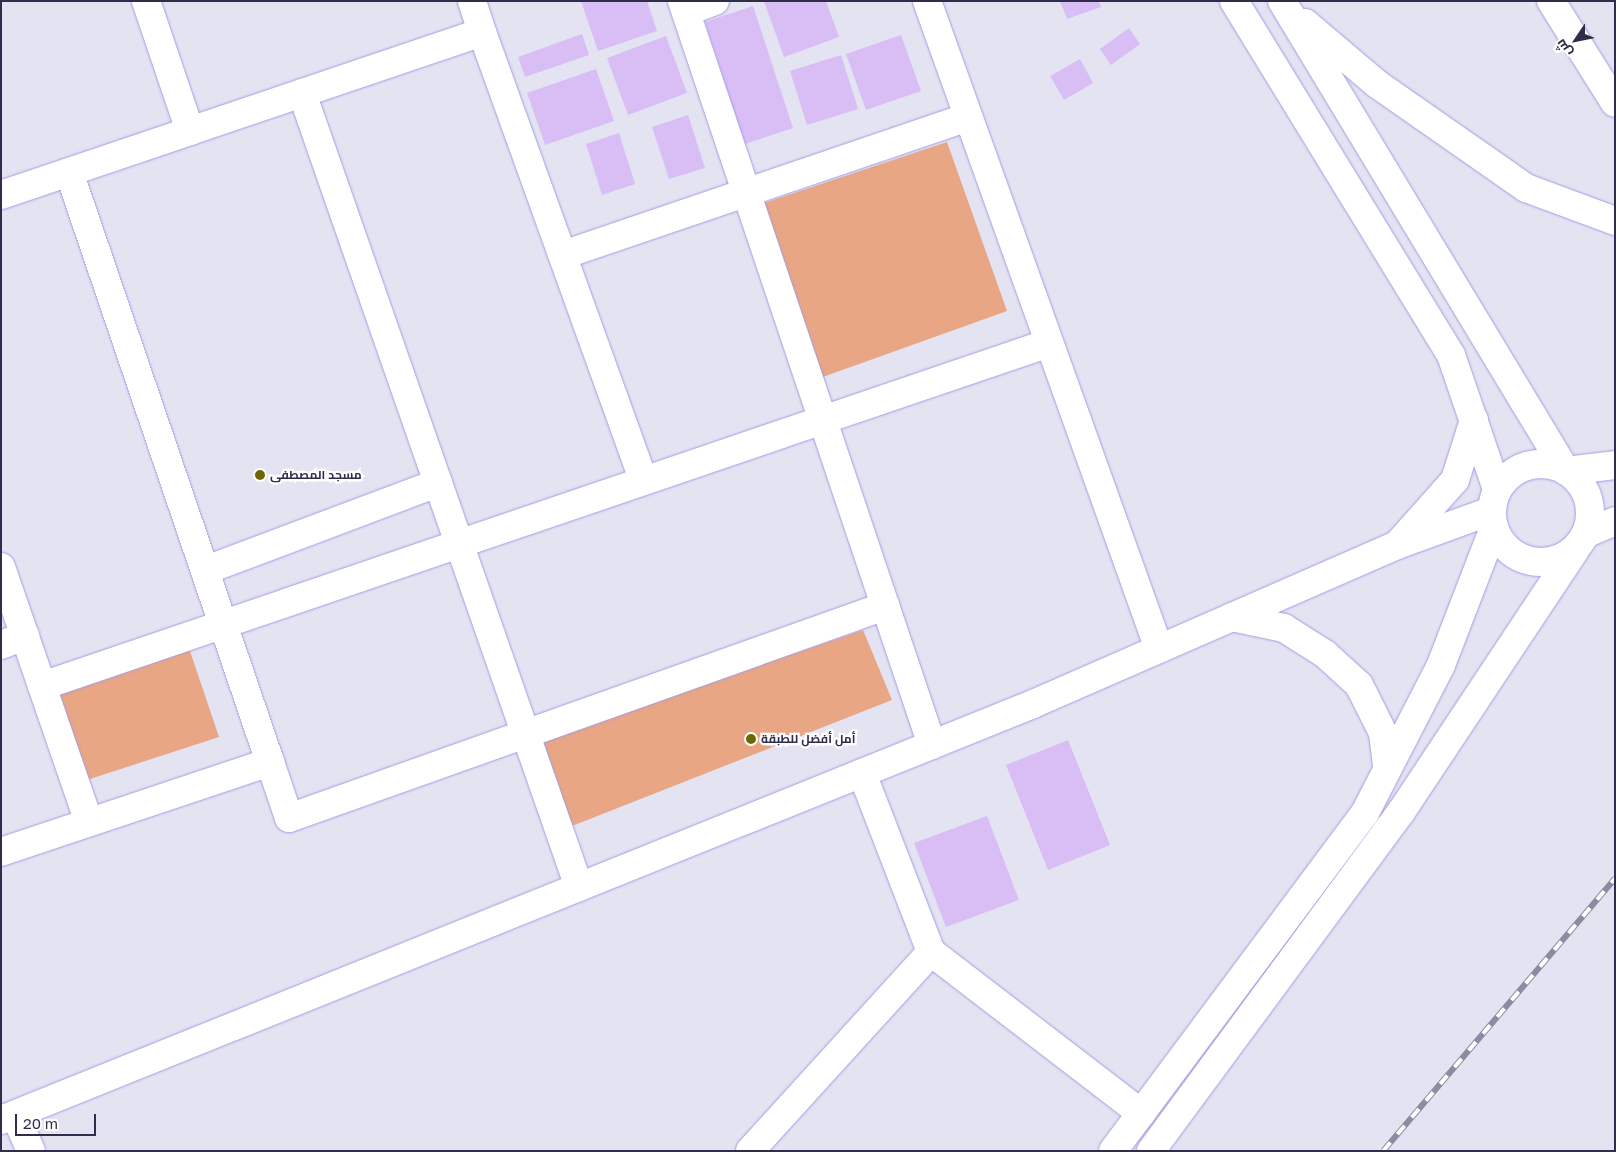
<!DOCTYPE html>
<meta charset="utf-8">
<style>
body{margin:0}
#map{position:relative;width:1616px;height:1152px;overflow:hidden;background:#e3e3f2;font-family:"Golos Text",Cairo,sans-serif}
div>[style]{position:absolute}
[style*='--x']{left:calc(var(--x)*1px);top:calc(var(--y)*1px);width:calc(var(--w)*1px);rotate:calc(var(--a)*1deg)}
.green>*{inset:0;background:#e9a685}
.building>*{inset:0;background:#d9bdf5}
.roads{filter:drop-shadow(0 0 1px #a29de5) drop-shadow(0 0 1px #a29de5)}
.minor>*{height:28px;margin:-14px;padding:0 14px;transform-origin:14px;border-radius:14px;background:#fff}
.tertiary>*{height:28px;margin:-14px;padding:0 14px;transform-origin:14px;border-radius:14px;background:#fff}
.secondary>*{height:28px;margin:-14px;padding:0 14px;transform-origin:14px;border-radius:14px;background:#fff}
.secondary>.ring{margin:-14px;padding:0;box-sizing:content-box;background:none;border:28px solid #fff;border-radius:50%}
.rail>*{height:5.5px;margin-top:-2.75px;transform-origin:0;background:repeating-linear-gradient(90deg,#fff 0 11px,#8c8ba1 0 22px);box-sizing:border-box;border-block:1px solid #8c8ba1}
.dots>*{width:14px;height:14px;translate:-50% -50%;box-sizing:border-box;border:2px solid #fff;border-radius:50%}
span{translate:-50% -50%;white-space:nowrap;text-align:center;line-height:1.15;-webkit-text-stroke:4.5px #fff;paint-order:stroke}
.poi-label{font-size:12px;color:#2f2d4a;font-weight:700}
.left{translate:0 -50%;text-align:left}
.frame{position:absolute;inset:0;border:2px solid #2f2d4a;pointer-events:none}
.north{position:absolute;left:1551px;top:15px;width:50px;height:50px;-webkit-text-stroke:4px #fff;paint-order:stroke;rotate:236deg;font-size:14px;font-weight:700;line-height:20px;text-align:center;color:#2f2d4a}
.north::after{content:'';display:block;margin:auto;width:18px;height:22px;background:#2f2d4a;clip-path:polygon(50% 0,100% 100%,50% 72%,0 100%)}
.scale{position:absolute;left:15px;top:1114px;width:81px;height:22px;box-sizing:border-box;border:2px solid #2f2d4a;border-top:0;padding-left:6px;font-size:15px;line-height:18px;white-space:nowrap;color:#2f2d4a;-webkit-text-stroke:4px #fff;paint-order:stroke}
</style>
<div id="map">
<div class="green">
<i style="clip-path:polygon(947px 142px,1007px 311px,820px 378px,761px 204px)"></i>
<i style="clip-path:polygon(863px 630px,892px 700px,572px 826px,541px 740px)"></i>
<i style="clip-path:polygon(189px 648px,219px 737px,87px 780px,58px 691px)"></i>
</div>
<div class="building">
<i style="clip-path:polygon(581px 1px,647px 1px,657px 31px,598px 51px)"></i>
<i style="clip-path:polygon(764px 1px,826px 1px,839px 37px,784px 57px)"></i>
<i style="clip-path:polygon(1060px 1px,1099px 1px,1101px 7px,1067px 19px)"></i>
<i style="clip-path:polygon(753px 6px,793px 128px,745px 144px,705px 22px)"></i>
<i style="clip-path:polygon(1129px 28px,1140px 44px,1111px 65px,1100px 49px)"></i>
<i style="clip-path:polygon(582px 34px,589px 55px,525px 77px,518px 57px)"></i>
<i style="clip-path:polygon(901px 35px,921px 91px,866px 110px,846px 54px)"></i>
<i style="clip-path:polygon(666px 36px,687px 93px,628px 115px,607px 58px)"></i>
<i style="clip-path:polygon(841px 55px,858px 109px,807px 125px,790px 71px)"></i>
<i style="clip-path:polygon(1080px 59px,1093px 83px,1064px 100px,1050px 76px)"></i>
<i style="clip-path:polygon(596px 69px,614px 121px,545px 145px,527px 93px)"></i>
<i style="clip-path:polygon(688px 115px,705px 168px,669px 179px,652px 127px)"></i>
<i style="clip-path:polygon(619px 133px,635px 184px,602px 195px,586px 144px)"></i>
<i style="clip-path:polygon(1068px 740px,1110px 845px,1048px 870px,1006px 765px)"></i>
<i style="clip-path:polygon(987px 816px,1019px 900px,946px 927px,914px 843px)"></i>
</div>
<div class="roads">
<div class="minor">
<i style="--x:146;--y:1;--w:137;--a:71.3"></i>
<i style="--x:190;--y:131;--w:308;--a:-18.7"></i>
<i style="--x:482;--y:32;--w:33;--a:-108"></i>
<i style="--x:682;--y:1;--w:785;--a:71.43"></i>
<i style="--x:927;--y:1;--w:688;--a:70.3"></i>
<i style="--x:1551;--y:1;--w:120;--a:57.9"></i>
<i style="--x:686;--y:12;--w:31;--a:-21"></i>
<i style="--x:482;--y:32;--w:477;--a:70.2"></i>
<i style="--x:302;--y:93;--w:841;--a:70.77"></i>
<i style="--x:1;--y:195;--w:200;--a:-18.7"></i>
<i style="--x:563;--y:255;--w:428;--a:-18.8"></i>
<i style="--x:1;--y:567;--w:270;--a:71"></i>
<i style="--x:206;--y:570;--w:248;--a:-20.6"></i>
<i style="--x:1;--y:645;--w:26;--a:-21"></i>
<i style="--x:42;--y:686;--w:1064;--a:-18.81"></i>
<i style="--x:270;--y:762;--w:59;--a:71.3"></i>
<i style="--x:289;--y:818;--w:633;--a:-19.58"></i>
<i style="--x:862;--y:773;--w:192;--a:68.9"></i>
<i style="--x:931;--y:952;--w:265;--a:37.5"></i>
<i style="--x:1;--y:852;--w:284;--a:-18.5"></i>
<i style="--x:270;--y:762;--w:623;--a:-108.81"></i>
<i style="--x:15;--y:1115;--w:39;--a:66"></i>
<i style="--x:1;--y:1120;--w:1113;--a:-21.95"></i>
<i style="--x:1033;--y:704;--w:397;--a:-23.6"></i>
<i style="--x:1397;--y:545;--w:100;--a:-19.9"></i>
<i style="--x:750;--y:1151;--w:269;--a:-47.7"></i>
</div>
<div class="tertiary">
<i style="--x:1566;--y:471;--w:49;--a:-7"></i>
<i style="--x:1587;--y:533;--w:30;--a:-23"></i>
</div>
<div class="secondary">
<i style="--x:1234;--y:1;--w:415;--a:58.5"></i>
<i style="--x:1451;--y:355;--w:142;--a:71.1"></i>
<i style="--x:1282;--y:1;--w:549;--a:58.86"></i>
<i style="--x:1305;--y:23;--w:94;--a:40.3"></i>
<i style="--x:1377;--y:84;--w:182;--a:34.9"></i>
<i style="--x:1526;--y:188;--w:95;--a:20.3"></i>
<i class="ring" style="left:1492px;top:464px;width:70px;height:70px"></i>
<i style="--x:1397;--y:545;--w:87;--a:-48.3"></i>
<i style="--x:1455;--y:480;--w:63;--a:-72.4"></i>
<i style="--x:1232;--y:617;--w:53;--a:11.9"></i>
<i style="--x:1284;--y:628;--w:49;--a:32.4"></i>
<i style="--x:1325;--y:654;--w:46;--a:42.4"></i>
<i style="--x:1359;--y:685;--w:54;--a:63.4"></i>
<i style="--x:1383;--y:733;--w:35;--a:83"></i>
<i style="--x:1113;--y:1151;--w:422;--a:-53.3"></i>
<i style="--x:1365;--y:813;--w:166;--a:-62.8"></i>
<i style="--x:1441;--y:665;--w:147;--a:-68.9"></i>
<i style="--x:1151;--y:1151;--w:421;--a:-53.6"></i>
<i style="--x:1401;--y:812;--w:315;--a:-56.4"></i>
</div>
</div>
<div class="rail">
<i style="--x:1383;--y:1151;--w:358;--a:-49.6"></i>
</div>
<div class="dots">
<i style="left:260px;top:475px;background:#6d6902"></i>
<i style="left:751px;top:739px;background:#6d6902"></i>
</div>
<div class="poi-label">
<span class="left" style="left:270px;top:475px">مسجد المصطفى</span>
<span class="left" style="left:761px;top:739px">أمل أفضل للطبقة</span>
</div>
<div class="frame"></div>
<div class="north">ش</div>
<div class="scale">20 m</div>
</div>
